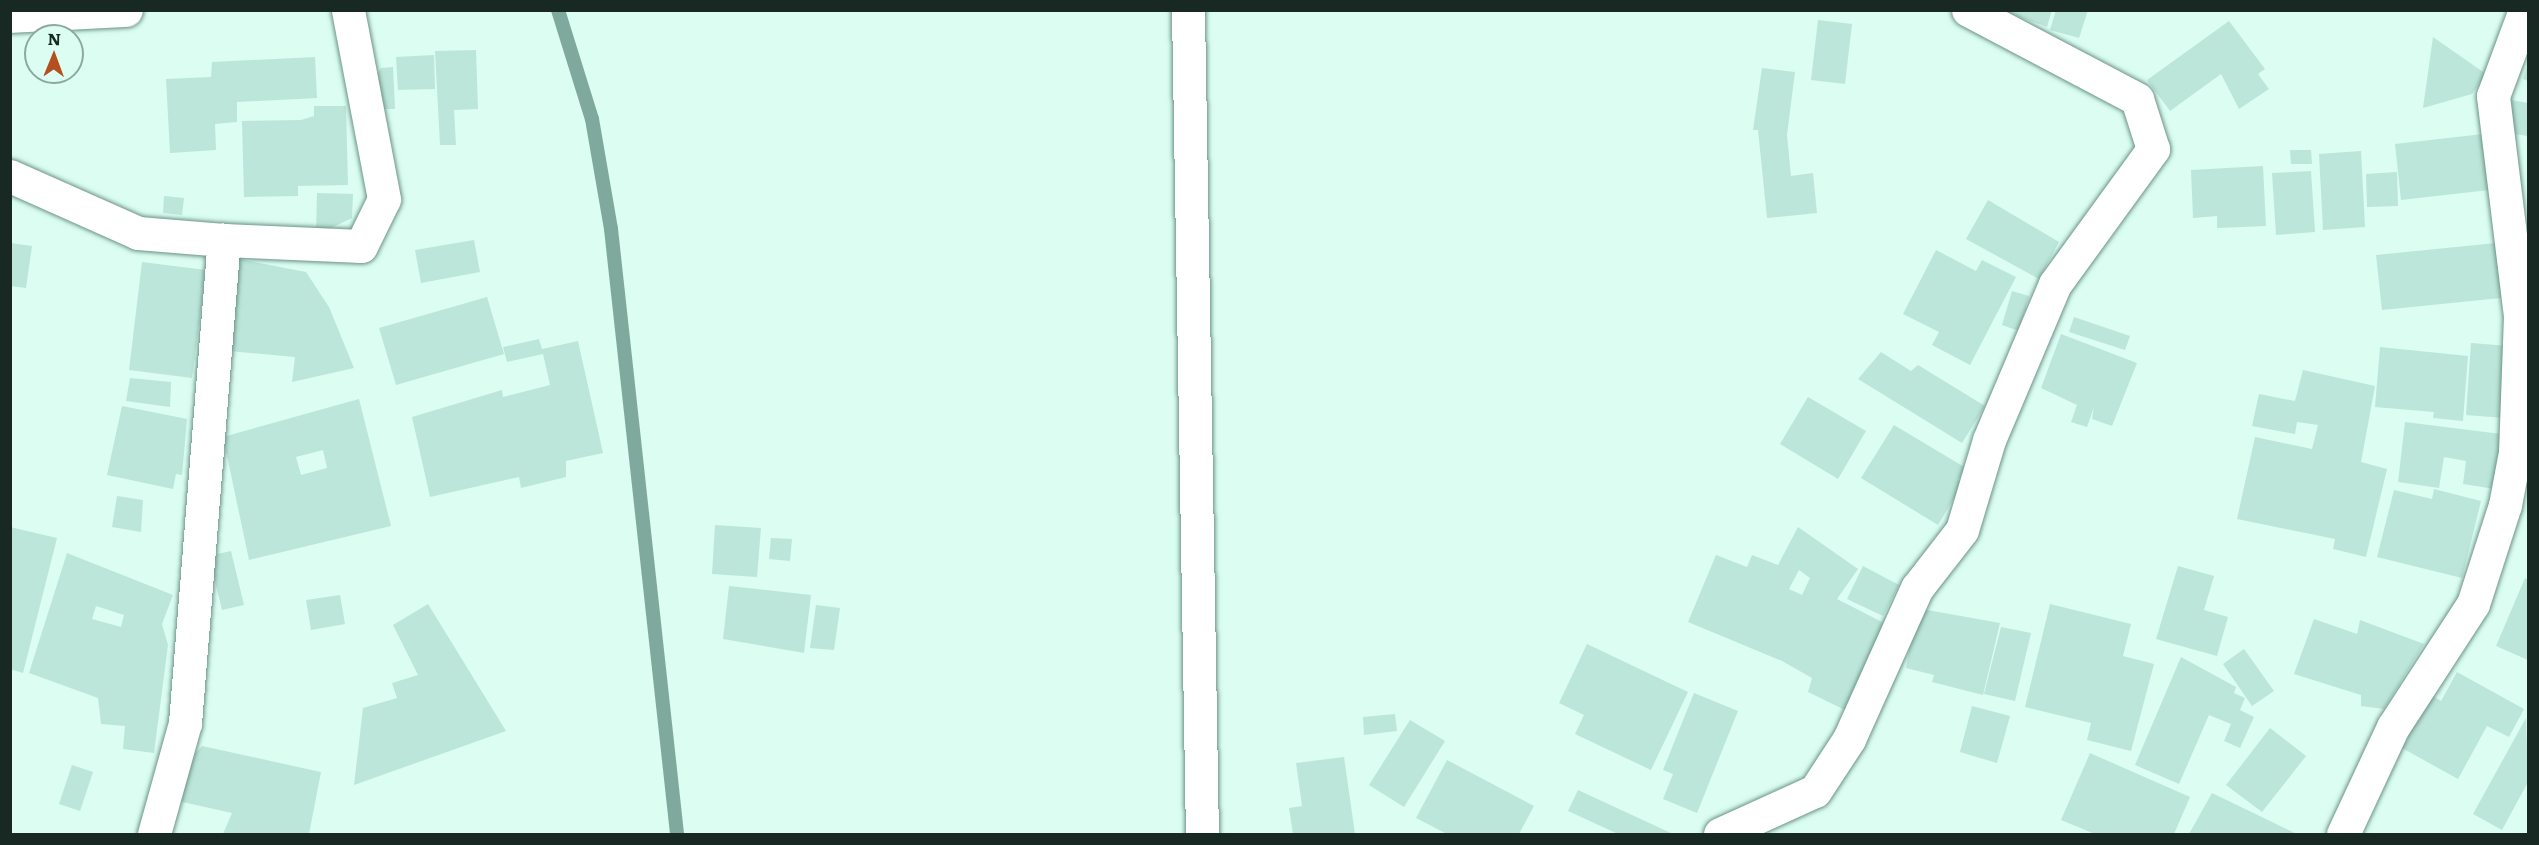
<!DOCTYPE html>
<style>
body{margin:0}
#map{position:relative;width:2539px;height:845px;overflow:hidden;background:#dbfdf2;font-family:Literata,serif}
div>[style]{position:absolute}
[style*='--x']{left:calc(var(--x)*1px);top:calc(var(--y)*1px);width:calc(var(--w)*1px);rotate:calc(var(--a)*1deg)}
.stream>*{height:14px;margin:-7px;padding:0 7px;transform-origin:7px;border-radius:7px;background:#80a99d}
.building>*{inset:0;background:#bce6d9}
.roads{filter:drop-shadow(0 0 2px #6b9387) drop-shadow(0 0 2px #6b9387)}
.street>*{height:33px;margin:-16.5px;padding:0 16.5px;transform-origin:16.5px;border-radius:16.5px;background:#fff}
.primary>*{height:33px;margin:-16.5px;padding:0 16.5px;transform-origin:16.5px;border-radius:16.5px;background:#fff}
span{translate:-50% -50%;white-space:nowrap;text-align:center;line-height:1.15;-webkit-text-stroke:4.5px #dbfdf2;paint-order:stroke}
.frame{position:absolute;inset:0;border:12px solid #182924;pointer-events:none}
.north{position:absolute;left:24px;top:24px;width:60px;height:60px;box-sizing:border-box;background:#dbfdf2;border:2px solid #8da8a0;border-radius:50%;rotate:1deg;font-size:16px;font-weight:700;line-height:24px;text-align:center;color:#182924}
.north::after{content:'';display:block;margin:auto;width:21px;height:27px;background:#b44f20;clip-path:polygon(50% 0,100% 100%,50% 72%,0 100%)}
</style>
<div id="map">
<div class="stream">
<i style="--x:558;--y:10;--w:114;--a:72.7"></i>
<i style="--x:592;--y:119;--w:112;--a:80.2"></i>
<i style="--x:611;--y:229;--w:609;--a:83.77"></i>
</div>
<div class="building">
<i style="clip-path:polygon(2000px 10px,2052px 10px,2047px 27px)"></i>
<i style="clip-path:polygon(2056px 10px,2088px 10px,2079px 38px,2050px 30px)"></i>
<i style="clip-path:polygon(1818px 20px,1852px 24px,1845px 84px,1811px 80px)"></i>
<i style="clip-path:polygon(2229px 21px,2265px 69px,2258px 74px,2269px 89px,2239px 109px,2221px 74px,2170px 111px,2147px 80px)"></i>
<i style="clip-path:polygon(2433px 37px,2486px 74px,2472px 94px,2423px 108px)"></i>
<i style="clip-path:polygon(476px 50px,478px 109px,454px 110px,456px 145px,440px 145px,435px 51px)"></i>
<i style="clip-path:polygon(434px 55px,435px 89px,398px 90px,396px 57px)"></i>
<i style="clip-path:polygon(315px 57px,317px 98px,237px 102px,237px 122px,215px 124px,216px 150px,170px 153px,166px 79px,211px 77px,212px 62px)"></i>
<i style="clip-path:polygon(2528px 63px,2528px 81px,2523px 79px)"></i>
<i style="clip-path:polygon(393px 67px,395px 109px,377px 109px,376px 77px,381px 68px)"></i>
<i style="clip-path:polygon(1762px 68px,1795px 72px,1787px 135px,1791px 176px,1813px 173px,1817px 213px,1767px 218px,1758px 130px,1753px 130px)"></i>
<i style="clip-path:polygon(2511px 100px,2528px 103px,2528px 136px,2514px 134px)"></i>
<i style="clip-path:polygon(314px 106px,346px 106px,348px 185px,298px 186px,298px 196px,244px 197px,242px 121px,301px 120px,314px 116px)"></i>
<i style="clip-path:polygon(2483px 134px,2489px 190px,2401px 200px,2395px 144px)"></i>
<i style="clip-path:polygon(2290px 150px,2311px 150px,2312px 164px,2291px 164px)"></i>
<i style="clip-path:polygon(2361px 151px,2365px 227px,2323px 230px,2319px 154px)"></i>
<i style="clip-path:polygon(2263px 166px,2266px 226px,2217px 228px,2217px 216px,2193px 218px,2191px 170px)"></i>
<i style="clip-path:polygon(2311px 171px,2315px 232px,2276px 235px,2272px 173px)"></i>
<i style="clip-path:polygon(2397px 172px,2398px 206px,2367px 207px,2366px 174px)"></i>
<i style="clip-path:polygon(317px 193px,353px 194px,352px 218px,316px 235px)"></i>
<i style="clip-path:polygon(164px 196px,184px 198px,182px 215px,163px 213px)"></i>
<i style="clip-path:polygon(1988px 200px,2059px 242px,2039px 279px,1966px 239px)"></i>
<i style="clip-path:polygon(474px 240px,480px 272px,421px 283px,415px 250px)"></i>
<i style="clip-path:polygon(10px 243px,32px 246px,26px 288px,10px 286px)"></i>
<i style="clip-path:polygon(2496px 243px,2501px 298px,2382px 310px,2376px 255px)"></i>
<i style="clip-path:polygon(1936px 250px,1976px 271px,1982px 260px,2016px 277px,1970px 365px,1932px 345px,1939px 332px,1903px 314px)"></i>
<i style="clip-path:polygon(239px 259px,306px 272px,329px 307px,354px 368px,292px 382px,295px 357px,229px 351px)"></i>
<i style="clip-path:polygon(142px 262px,206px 270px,192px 378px,129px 370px)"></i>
<i style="clip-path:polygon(2012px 291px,2029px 296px,2019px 331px,2002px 325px)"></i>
<i style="clip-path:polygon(487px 297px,504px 354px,396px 385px,379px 328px)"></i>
<i style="clip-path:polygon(2074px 317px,2130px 336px,2125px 350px,2069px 332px)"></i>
<i style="clip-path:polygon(2061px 334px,2137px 363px,2112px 426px,2092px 419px,2094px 407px,2087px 427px,2071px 422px,2077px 405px,2041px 388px)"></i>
<i style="clip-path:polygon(539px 339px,542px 349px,578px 341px,603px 453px,566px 461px,566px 477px,521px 488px,519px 477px,430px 497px,412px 417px,502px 390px,503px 397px,550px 385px,543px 354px,507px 362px,503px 347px)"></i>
<i style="clip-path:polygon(2471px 343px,2509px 346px,2505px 418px,2466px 415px)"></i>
<i style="clip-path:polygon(2380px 347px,2468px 356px,2463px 421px,2433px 418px,2434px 412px,2375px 407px)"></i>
<i style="clip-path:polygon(1881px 352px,1911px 371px,1918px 365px,1985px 406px,1962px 443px,1858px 379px)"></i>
<i style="clip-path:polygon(2303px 370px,2375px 386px,2361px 462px,2387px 469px,2366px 557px,2333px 549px,2335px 539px,2237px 519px,2255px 437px,2312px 449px,2318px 425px,2297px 422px,2295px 434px,2252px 426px,2259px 394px,2295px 401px)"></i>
<i style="clip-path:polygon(130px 378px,171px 382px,170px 407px,126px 401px)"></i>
<i style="clip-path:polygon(1808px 397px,1866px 431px,1838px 479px,1780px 444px)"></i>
<i style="clip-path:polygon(evenodd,359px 399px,391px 526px,249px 560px,223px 437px,359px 399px,323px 450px,327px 468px,301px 475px,296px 457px,323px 450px)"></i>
<i style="clip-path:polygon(122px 406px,187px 419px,182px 475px,176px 474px,173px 489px,107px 475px)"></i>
<i style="clip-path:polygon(2405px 422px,2501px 434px,2495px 489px,2463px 484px,2466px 461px,2444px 457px,2439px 488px,2398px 482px)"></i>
<i style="clip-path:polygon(1894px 425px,1966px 468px,1958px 480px,1963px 483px,1938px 525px,1861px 478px)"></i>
<i style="clip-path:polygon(2528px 465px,2528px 489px,2520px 486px)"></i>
<i style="clip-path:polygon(2434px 489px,2481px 501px,2462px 578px,2377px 557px,2394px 490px,2432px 499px)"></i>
<i style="clip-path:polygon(117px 496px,143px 500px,141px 532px,112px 527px)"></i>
<i style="clip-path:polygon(715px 525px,761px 528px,757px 577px,712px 574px)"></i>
<i style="clip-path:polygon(10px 527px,57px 538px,23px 673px,10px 669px)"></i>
<i style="clip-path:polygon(evenodd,1798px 527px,1858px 569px,1837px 599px,1884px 623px,1845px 710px,1808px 692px,1812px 678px,1782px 661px,1688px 622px,1716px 555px,1747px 567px,1752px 555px,1778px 565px,1798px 527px,1799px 570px,1810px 578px,1802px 595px,1789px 589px,1799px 570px)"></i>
<i style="clip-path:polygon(771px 538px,792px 539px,790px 561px,769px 559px)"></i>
<i style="clip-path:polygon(231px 551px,244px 605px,222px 610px,209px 556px)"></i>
<i style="clip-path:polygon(evenodd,67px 553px,173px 595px,162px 624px,168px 645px,154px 753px,123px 749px,125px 726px,101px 724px,98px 698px,29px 673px,67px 553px,96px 606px,124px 615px,121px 627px,92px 619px,96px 606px)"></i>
<i style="clip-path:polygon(1863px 566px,1899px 585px,1883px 616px,1847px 599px)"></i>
<i style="clip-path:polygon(2178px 566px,2214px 576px,2204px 610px,2228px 617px,2217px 656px,2156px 639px)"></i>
<i style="clip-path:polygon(2525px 578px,2528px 580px,2528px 660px,2496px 646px)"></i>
<i style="clip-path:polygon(729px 586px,811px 595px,804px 653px,723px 639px)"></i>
<i style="clip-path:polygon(340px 595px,345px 624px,311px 630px,306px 600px)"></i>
<i style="clip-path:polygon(428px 604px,506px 731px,354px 785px,363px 708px,397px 698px,392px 683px,418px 675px,393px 625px)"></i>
<i style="clip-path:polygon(2050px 604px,2131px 624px,2123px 656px,2154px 664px,2131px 751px,2087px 740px,2091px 723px,2025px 707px)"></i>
<i style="clip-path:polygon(816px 605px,840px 608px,834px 650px,810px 648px)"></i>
<i style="clip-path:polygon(1916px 608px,2000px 623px,1983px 695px,1932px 682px,1934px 675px,1906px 668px)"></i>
<i style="clip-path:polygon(2314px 619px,2357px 634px,2360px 620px,2424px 644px,2384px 709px,2361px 706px,2361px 695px,2294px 674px)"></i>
<i style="clip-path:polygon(2001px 627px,2031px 633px,2015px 701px,1984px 694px)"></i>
<i style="clip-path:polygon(1587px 644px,1688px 692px,1651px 770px,1575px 734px,1584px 715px,1559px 703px)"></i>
<i style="clip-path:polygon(2244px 649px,2274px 691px,2252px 706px,2223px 664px)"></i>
<i style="clip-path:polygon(2181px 657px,2236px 687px,2234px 693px,2245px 698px,2240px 710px,2254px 717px,2240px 748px,2224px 741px,2231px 724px,2209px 715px,2179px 784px,2135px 765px)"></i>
<i style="clip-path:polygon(2457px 672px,2524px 709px,2509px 737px,2487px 726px,2458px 779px,2402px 748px,2431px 695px,2441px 701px)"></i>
<i style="clip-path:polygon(1694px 693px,1738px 711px,1697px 813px,1663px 799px,1673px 774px,1663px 770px)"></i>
<i style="clip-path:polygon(1972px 706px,2010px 716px,1997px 763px,1960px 752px)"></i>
<i style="clip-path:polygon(1395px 714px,1397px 731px,1364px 735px,1363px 717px)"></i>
<i style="clip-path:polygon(2526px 718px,2528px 782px,2502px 830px,2473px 814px)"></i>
<i style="clip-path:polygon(1410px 720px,1445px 741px,1404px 807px,1369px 785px)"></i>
<i style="clip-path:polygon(2270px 728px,2306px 756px,2262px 812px,2226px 785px)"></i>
<i style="clip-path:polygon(202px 746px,321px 772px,309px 834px,223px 834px,232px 813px,178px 801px,187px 762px)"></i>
<i style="clip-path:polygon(2090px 753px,2190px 797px,2174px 834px,2095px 834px,2061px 820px)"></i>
<i style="clip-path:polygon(1344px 757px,1355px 834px,1293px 834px,1289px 808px,1302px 806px,1296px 763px)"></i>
<i style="clip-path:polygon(1447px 760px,1534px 806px,1519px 834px,1447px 834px,1416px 818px)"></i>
<i style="clip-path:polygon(72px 765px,93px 772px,80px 811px,59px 804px)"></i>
<i style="clip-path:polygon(1578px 790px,1673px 834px,1618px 834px,1568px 811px)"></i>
<i style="clip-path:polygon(2212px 793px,2297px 834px,2189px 834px)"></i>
</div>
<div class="roads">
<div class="street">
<i style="--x:1188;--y:10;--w:824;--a:89.03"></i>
<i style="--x:10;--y:176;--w:140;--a:24"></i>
<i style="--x:138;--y:233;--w:86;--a:4.7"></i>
<i style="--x:154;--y:834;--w:115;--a:-74.4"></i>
<i style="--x:185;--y:723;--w:485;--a:-85.4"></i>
<i style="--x:224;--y:240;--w:137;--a:2.5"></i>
<i style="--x:361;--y:246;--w:52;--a:-63.9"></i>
<i style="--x:384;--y:199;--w:192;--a:-100.8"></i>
<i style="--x:1720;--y:834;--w:104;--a:-24.4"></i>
<i style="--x:1815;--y:791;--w:62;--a:-56.8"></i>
<i style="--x:1849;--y:739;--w:166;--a:-65.8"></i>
<i style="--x:1917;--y:588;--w:73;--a:-52.2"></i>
<i style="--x:1962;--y:530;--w:94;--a:-73.3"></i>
<i style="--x:1989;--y:440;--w:169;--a:-67.1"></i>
<i style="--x:2055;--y:284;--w:167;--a:-54"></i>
<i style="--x:2153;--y:149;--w:52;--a:-107.7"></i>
<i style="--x:2137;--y:99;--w:191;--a:-152.2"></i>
<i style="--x:2343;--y:834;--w:118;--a:-65"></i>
<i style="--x:2393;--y:727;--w:147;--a:-57"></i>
<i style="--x:2473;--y:604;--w:104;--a:-72.1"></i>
<i style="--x:2505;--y:505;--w:54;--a:-79.3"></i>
<i style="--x:2515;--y:452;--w:136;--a:-87.9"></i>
<i style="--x:2520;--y:316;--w:222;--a:-97"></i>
<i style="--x:2493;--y:96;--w:92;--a:-69.6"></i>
</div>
<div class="primary">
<i style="--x:10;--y:16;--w:116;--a:-3"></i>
</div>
</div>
<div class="frame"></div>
<div class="north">N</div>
</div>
